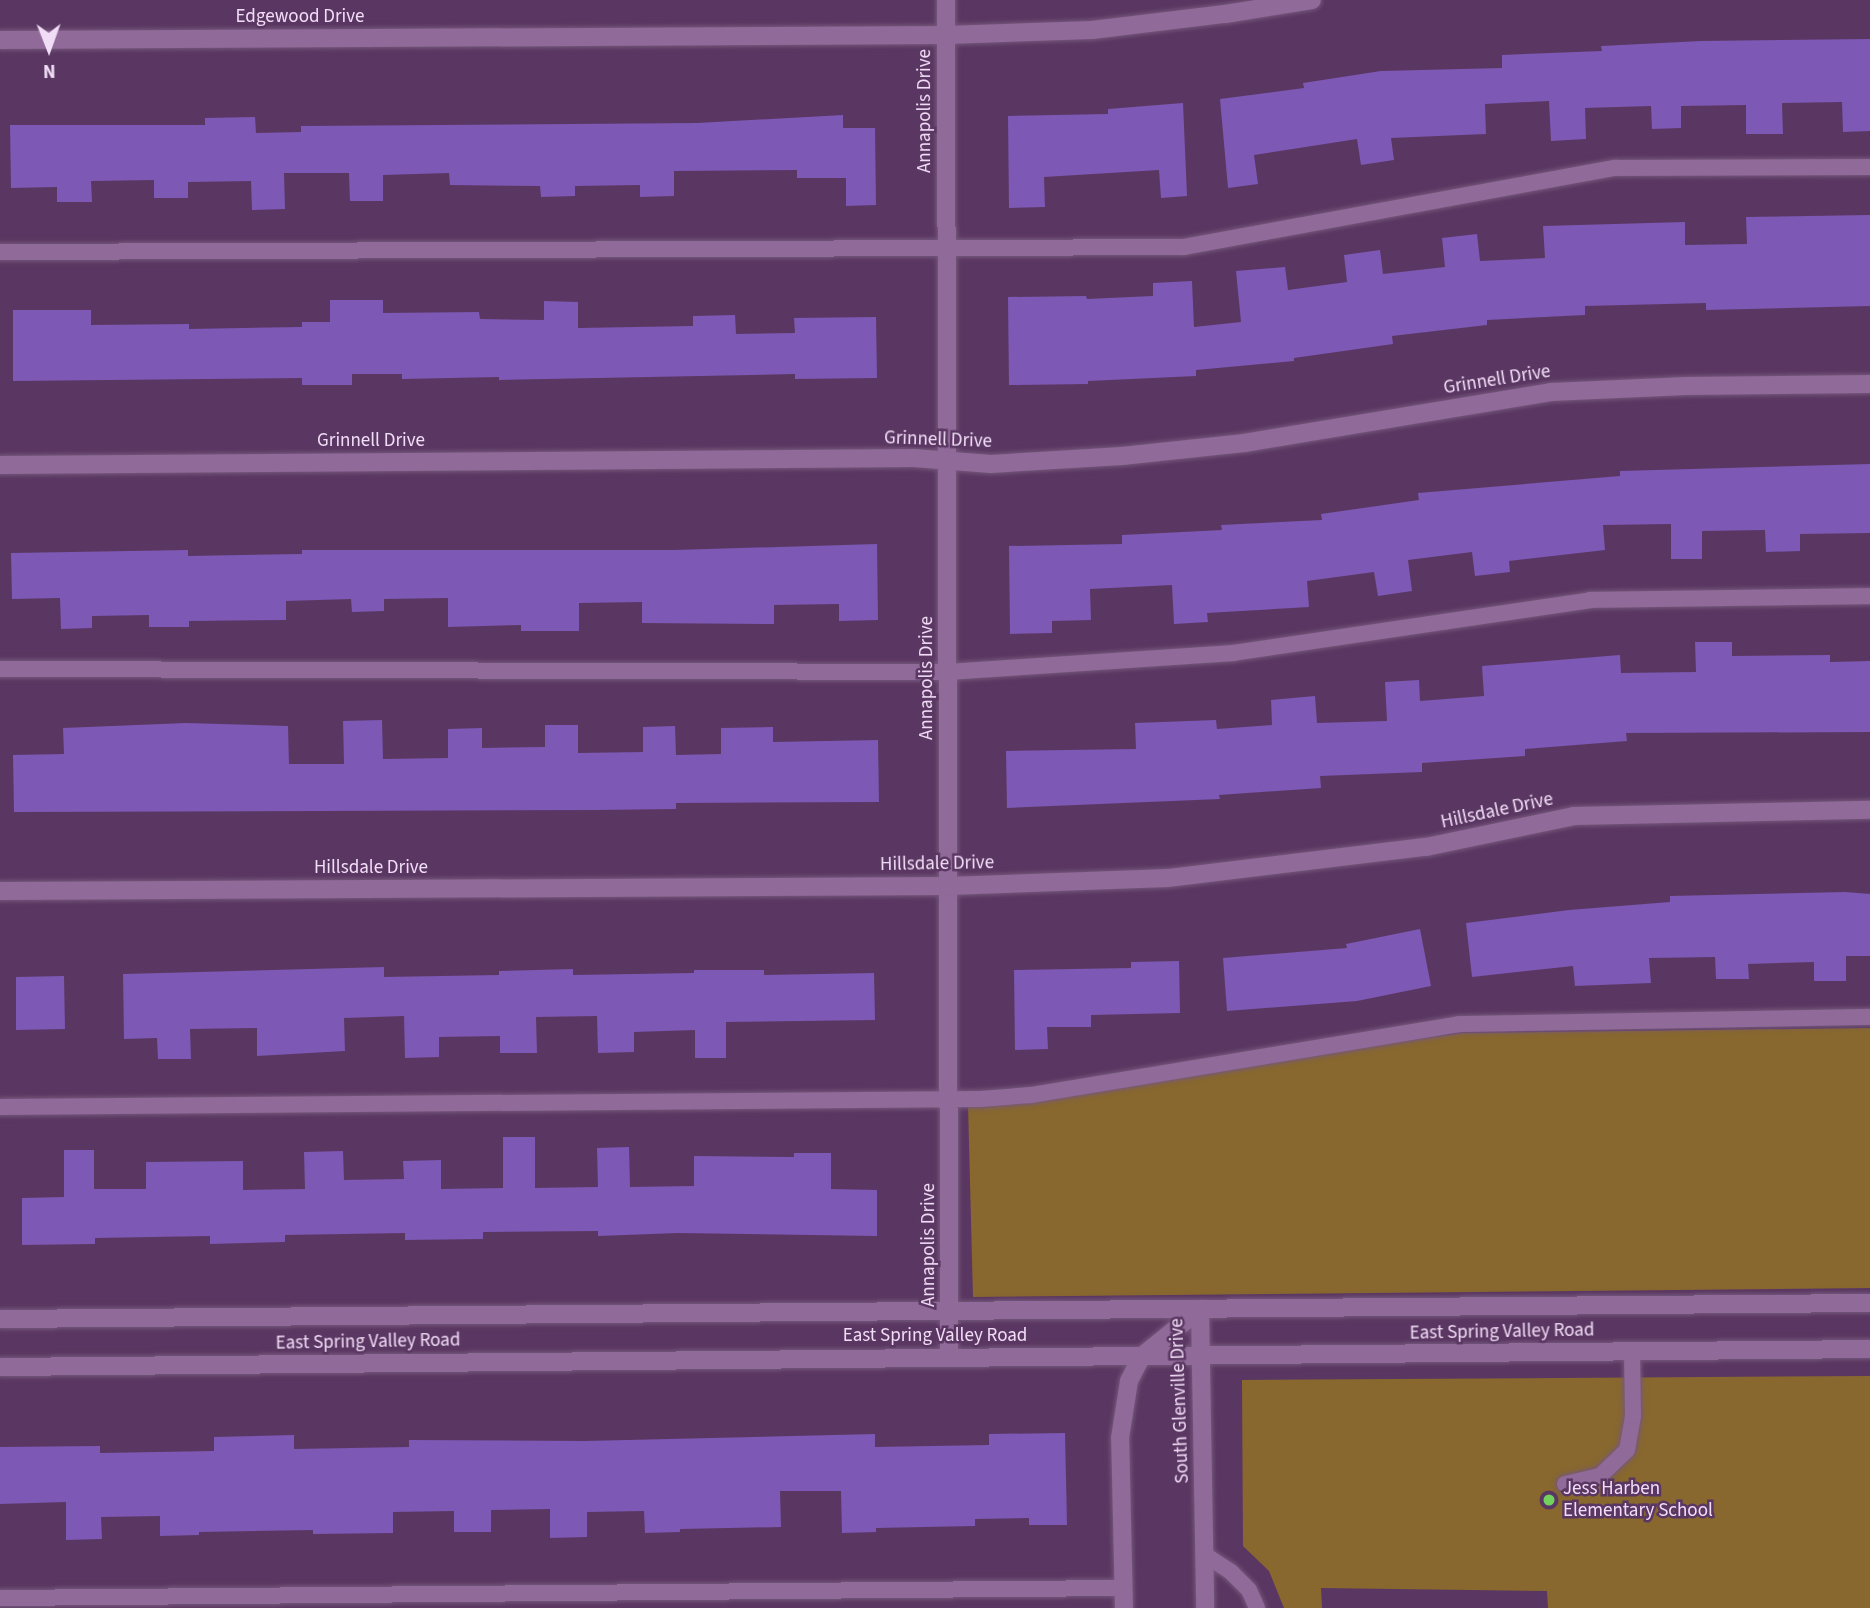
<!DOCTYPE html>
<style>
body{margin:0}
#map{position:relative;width:1870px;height:1608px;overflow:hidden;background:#5a3762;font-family:"Source Sans 3",sans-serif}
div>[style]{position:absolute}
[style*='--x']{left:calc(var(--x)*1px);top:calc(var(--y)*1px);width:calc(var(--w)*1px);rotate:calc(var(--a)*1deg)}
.green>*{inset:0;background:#88682f}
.building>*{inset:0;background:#7d58b4}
.roads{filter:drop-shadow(0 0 2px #75577b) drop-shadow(0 0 2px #75577b)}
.lane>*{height:16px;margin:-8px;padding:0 8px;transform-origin:8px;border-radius:8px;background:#906a99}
.street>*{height:18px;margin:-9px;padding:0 9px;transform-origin:9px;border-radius:9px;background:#906a99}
.secondary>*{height:18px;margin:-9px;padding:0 9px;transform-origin:9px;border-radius:9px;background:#906a99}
.dots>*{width:19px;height:19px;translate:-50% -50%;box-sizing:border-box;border:4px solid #5a3762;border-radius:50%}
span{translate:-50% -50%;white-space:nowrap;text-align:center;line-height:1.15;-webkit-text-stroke:5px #5a3762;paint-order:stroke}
.street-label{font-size:19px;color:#f2ddf7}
.poi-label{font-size:19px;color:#f2ddf7}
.left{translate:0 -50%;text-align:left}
.north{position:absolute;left:14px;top:14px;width:70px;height:70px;-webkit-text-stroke:5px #5a3762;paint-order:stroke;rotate:179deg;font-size:19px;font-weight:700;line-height:28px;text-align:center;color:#f2ddf7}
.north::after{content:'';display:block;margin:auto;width:24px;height:32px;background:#f2ddf7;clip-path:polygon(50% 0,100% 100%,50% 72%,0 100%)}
</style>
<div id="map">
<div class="green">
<i style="clip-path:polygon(1870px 1028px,1870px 1288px,973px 1297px,968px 1104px,1462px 1033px)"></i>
<i style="clip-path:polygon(1870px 1376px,1870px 1608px,1548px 1608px,1547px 1591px,1321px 1588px,1322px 1608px,1284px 1608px,1269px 1571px,1243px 1546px,1242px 1380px)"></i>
</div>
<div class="building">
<i style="clip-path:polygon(1870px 39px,1870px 131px,1843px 132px,1842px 102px,1782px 103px,1783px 134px,1746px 134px,1746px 105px,1681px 106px,1681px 128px,1652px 129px,1651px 106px,1585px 108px,1586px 139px,1551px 141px,1549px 101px,1485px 104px,1486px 134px,1391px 138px,1394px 160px,1361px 165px,1357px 139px,1254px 155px,1258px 184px,1228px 188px,1220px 99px,1304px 88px,1303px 83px,1381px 71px,1502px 68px,1502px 55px,1602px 51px,1601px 46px,1701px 41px)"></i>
<i style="clip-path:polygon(1183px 103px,1187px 196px,1161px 198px,1159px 170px,1044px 177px,1045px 207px,1009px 208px,1008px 116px,1108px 114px,1108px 109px)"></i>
<i style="clip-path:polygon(843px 115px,843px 128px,875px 128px,876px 205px,846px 206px,846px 178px,797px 178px,797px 170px,674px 171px,674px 196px,640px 197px,640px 185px,575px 186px,575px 196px,541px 197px,540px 186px,450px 185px,449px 173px,383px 175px,383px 201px,350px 201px,349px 173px,284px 173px,285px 209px,252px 210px,251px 181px,188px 182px,188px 198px,154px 198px,154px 180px,91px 181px,92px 202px,57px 202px,57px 187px,11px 188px,10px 125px,205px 125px,205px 118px,255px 117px,256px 133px,301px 132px,301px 126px,697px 123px)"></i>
<i style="clip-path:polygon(1870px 215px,1870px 306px,1706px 310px,1706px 303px,1585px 306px,1585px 315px,1487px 320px,1487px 325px,1392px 336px,1393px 344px,1294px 358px,1294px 361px,1196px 370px,1196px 376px,1088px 381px,1088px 384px,1009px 385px,1008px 297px,1086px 296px,1087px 299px,1153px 296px,1153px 283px,1192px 281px,1194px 327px,1241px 322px,1236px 271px,1285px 267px,1288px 290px,1347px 282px,1344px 255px,1380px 250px,1383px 274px,1445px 267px,1442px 238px,1477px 234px,1480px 261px,1545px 258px,1543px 226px,1685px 222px,1685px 245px,1747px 244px,1746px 217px)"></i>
<i style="clip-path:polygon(330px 300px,383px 300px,383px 313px,479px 312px,480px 319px,544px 320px,544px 301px,578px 302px,578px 328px,693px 326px,693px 316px,735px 315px,736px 334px,795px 333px,794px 318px,876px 317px,877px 378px,795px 379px,795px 374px,499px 380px,499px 377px,402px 379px,402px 374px,352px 374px,352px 385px,302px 385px,302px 378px,13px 381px,13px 310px,91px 310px,91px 325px,189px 324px,189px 329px,302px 327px,302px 322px,330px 322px)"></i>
<i style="clip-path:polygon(1870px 464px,1870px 533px,1800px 534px,1800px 551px,1766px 552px,1765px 530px,1702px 531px,1702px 559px,1671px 559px,1671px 524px,1603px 525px,1605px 550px,1509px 561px,1510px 572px,1475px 576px,1472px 552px,1408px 560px,1412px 591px,1378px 596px,1374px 572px,1307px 581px,1309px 607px,1207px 613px,1208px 622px,1174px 624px,1172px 585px,1090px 589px,1091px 620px,1052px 621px,1052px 633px,1010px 634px,1009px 546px,1122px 544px,1122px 535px,1222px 530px,1221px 525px,1322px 520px,1321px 514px,1419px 500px,1418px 493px,1620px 476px,1620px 471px)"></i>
<i style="clip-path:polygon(877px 544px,878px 620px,839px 621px,839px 604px,774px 605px,774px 624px,642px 623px,642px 602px,579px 603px,579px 631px,521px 631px,521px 625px,448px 627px,448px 598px,384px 599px,384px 611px,352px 612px,351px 599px,286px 601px,286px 620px,189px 621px,189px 627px,149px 627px,149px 615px,92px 616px,92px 628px,61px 629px,60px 598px,12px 599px,11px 553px,188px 550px,188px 556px,302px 554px,302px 550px,674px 550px)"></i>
<i style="clip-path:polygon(1695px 642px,1732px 642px,1732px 656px,1830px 655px,1830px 662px,1870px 661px,1870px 732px,1626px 733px,1627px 741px,1525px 749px,1525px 756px,1422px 763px,1422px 772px,1320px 776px,1321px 788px,1219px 795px,1220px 799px,1007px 808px,1006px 751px,1136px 749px,1135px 723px,1216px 720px,1217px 729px,1272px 725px,1271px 700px,1315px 696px,1317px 723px,1387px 721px,1385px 682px,1419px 680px,1420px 701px,1484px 696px,1482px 666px,1620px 655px,1621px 673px,1696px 672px)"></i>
<i style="clip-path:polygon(382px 720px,383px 759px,448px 758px,448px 729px,482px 728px,482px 748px,545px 747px,545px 725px,578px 725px,578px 753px,643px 752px,643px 727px,675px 726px,676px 755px,721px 754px,721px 728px,773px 727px,773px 742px,878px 740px,879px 802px,676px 803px,676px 809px,597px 810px,14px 812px,13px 755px,64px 754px,63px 728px,186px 723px,288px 726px,289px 764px,344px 764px,343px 721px)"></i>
<i style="clip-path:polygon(1845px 892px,1870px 894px,1870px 956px,1846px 956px,1846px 981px,1814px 981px,1814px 962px,1748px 964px,1749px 979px,1716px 979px,1715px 957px,1649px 958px,1651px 983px,1575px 986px,1573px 966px,1472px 977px,1466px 923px,1569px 910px,1670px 902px,1670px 896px)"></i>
<i style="clip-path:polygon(1420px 929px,1431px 986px,1357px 1001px,1227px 1011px,1223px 958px,1347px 948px,1346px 944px)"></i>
<i style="clip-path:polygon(1179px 961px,1180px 1013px,1091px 1015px,1091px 1027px,1047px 1027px,1048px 1049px,1015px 1050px,1014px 970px,1131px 968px,1131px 962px)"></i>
<i style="clip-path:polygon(384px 967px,384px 977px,499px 975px,499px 971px,573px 969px,573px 975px,694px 973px,694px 970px,764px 970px,764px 975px,874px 973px,875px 1020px,726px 1022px,726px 1058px,695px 1058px,695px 1030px,634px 1032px,634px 1052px,598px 1053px,597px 1016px,536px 1017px,537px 1053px,500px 1053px,500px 1036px,439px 1037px,439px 1057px,405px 1058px,404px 1016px,344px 1018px,345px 1051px,257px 1056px,257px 1028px,190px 1029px,191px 1059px,158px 1059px,157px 1038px,124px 1039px,123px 974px)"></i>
<i style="clip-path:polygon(64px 976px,65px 1029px,16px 1030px,16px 977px)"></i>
<i style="clip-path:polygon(503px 1137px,535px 1137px,535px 1188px,598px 1187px,597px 1148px,629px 1147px,630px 1187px,694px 1186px,694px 1156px,794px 1157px,794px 1153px,831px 1153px,831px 1189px,877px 1190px,877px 1236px,678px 1233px,598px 1236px,598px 1231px,483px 1232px,483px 1239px,405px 1240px,405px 1233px,285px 1235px,285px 1242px,210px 1244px,210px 1236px,95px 1238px,95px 1244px,22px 1245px,22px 1198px,64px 1197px,64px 1150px,94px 1150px,94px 1189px,146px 1189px,146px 1162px,243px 1161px,243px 1190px,305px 1189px,304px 1152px,343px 1151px,344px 1180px,404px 1179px,403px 1161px,441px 1160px,441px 1189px,503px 1188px)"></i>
<i style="clip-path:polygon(1065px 1433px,1067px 1525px,1029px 1525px,1029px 1518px,975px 1519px,975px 1526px,876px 1528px,876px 1532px,842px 1533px,841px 1491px,780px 1491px,781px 1527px,680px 1529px,680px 1532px,645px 1533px,644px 1511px,587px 1512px,587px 1537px,550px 1538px,550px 1509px,491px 1510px,491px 1532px,454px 1532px,454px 1511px,393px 1512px,393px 1533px,313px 1534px,313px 1530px,199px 1532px,199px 1535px,160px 1536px,160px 1516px,101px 1517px,102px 1539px,66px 1540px,66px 1502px,0 1504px,0 1447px,100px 1446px,100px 1453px,214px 1451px,214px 1437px,294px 1435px,294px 1449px,409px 1447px,409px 1440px,585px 1441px,875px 1434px,875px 1447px,989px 1445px,989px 1434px)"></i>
</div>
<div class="roads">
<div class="lane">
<i style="--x:0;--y:252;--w:1184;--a:-0.24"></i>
<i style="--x:1184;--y:247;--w:438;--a:-10.4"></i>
<i style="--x:1615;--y:168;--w:255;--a:-0.2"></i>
<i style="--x:0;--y:669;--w:948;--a:0.18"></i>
<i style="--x:948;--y:672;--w:286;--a:-3.8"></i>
<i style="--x:1233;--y:653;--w:361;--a:-8.4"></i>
<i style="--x:1590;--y:600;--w:280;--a:-0.8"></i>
<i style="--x:0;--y:1107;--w:980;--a:-0.47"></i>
<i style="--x:980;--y:1099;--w:51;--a:-4.5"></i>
<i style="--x:1031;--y:1095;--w:434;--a:-9.4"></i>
<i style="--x:1459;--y:1024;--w:411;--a:-1"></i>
<i style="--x:1565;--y:1484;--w:36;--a:-13"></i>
<i style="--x:1600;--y:1476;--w:37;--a:-44"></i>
<i style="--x:1627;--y:1450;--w:35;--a:-80"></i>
<i style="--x:1633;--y:1416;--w:64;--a:-90.9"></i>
<i style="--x:1205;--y:1555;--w:31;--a:33"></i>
<i style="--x:1231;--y:1572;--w:25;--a:45"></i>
<i style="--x:1249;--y:1590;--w:20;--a:66"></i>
<i style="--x:0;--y:1598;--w:1123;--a:-0.51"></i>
</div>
<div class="street">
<i style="--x:946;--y:0;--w:1357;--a:89.87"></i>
<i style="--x:0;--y:40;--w:946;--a:-0.3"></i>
<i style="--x:946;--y:35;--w:146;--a:-2"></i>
<i style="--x:1092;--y:30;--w:134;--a:-6.9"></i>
<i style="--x:1225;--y:14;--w:88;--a:-9.1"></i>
<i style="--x:0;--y:465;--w:914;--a:-0.44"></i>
<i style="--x:914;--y:458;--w:77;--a:4.5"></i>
<i style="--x:991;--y:464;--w:131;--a:-3.5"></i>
<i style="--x:1122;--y:456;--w:123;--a:-6.1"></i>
<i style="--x:1244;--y:443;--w:311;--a:-9.4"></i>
<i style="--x:1551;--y:392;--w:135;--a:-2.5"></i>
<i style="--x:1686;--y:386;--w:184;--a:-0.6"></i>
<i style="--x:0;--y:891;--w:948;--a:-0.3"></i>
<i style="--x:948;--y:886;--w:220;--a:-2.1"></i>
<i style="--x:1168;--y:878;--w:260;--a:-6.9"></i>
<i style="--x:1426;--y:847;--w:151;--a:-11.8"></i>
<i style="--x:1574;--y:816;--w:296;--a:-1.2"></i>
</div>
<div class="secondary">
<i style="--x:1200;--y:1309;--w:299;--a:89"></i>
<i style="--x:0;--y:1319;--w:1870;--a:-0.49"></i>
<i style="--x:0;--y:1367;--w:1870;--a:-0.55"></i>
<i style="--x:1124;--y:1608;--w:170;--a:-91.3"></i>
<i style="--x:1120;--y:1438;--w:58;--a:-81"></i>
<i style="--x:1129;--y:1381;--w:28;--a:-63"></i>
<i style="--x:1142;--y:1356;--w:75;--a:-39"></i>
</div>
</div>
<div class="dots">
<i style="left:1549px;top:1500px;background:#73d25d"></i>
</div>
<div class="street-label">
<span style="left:300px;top:17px">Edgewood Drive</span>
<span style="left:925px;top:111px;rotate:-90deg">Annapolis Drive</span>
<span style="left:1497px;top:380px;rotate:-9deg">Grinnell Drive</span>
<span style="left:938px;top:440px;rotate:2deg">Grinnell Drive</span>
<span style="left:371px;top:441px">Grinnell Drive</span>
<span style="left:927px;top:678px;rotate:-90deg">Annapolis Drive</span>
<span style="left:1497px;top:811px;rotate:-12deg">Hillsdale Drive</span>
<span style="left:937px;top:864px;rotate:-1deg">Hillsdale Drive</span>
<span style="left:371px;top:868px">Hillsdale Drive</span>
<span style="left:929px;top:1245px;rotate:-90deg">Annapolis Drive</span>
<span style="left:1502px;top:1332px;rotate:-1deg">East Spring Valley Road</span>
<span style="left:935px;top:1336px">East Spring Valley Road</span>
<span style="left:368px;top:1342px;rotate:-1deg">East Spring Valley Road</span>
<span style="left:1180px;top:1401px;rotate:-92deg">South Glenville Drive</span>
</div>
<div class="poi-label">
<span class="left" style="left:1563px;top:1500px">Jess Harben<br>Elementary School</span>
</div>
<div class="north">N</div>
</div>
